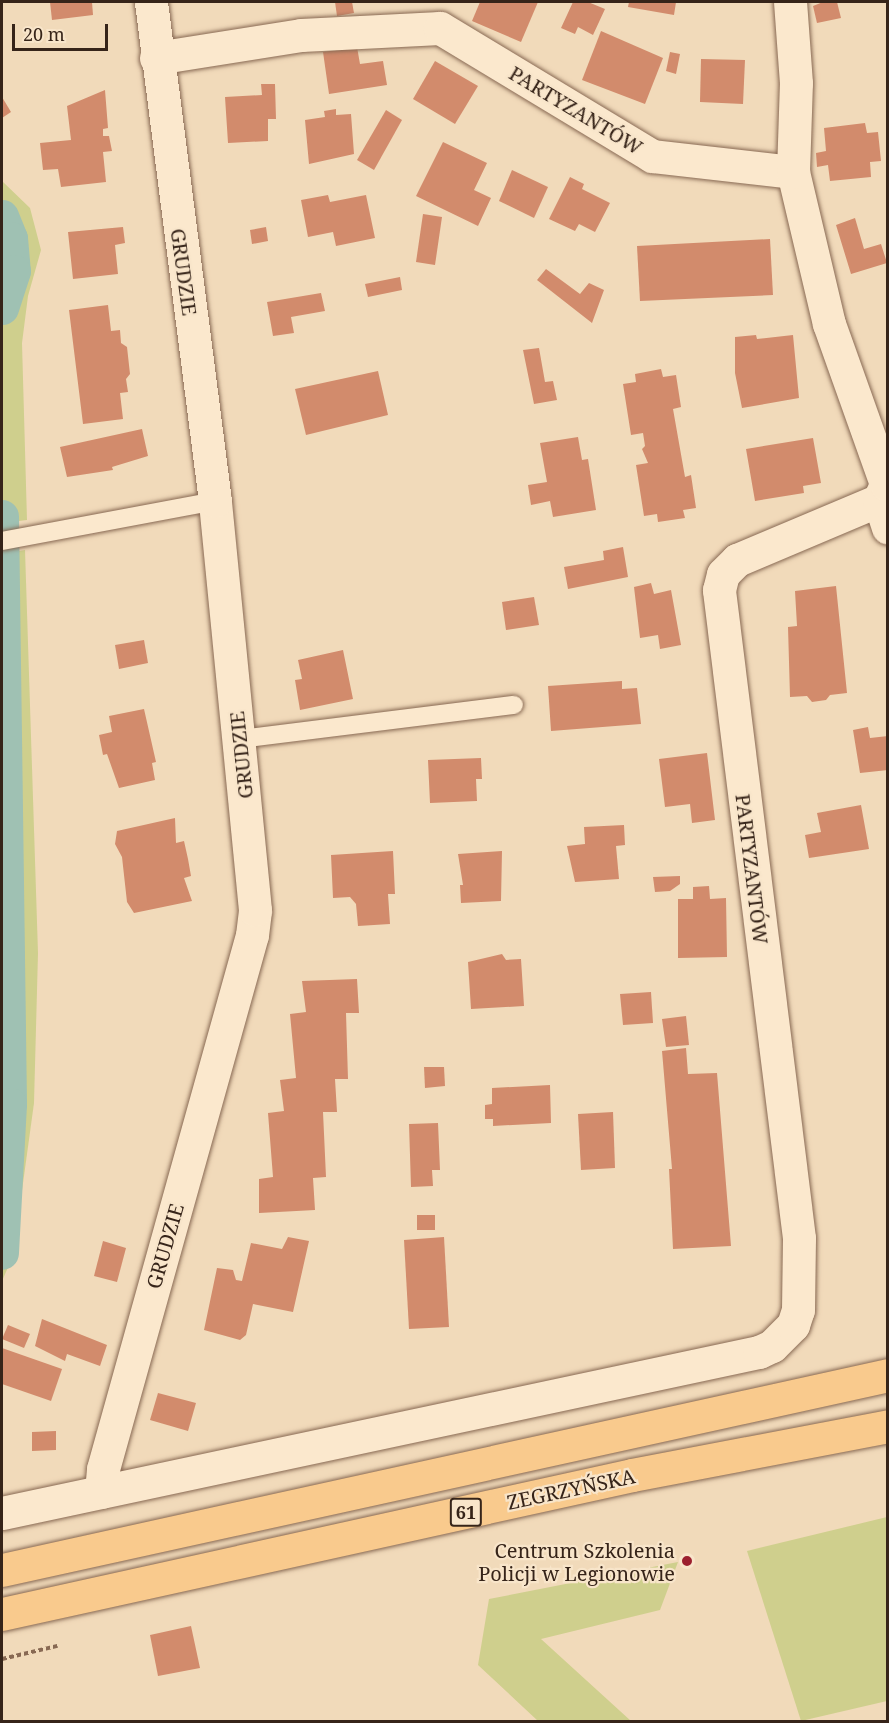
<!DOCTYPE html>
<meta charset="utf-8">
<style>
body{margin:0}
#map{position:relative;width:889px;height:1723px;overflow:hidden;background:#f1daba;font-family:"Noto Serif",serif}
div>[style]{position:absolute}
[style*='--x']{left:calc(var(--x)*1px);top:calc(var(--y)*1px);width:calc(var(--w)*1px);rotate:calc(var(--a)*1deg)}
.green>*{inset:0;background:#cfcf8d}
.canal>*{height:33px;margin:-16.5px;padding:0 16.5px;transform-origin:16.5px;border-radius:16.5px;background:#9fc1b3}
.building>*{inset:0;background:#d28b6c}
.path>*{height:4px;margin-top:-2px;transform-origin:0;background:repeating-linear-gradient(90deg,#886953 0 4.5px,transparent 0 7.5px)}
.roads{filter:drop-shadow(0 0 2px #886953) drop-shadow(0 0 2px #886953)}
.service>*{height:18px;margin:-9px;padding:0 9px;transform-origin:9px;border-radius:9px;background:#fbe8cd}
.minor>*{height:33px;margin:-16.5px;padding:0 16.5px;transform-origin:16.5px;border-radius:16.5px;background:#fbe8cd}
.primary>*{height:33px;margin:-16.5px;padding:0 16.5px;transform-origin:16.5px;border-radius:16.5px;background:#f9ca8d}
.dots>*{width:16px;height:16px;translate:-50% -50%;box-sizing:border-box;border:3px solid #f8e5ca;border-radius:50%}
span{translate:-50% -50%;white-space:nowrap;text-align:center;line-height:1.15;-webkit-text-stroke:4.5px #f8e5ca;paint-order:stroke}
.shield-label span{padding:2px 4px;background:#f8e5ca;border:2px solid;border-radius:4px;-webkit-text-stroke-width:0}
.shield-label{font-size:18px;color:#362419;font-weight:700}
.street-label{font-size:20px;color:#362419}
.poi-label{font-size:20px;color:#362419}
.right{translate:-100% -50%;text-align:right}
.frame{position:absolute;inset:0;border:3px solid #362419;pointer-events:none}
.scale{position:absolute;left:12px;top:24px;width:96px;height:27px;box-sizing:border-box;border:3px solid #362419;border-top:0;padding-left:8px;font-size:18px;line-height:21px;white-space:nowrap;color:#362419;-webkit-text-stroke:4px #f8e5ca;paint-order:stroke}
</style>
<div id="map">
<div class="green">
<i style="clip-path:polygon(2px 181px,30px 208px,41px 250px,28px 296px,22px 343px,27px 520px,2px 523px)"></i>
<i style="clip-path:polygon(25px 550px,38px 953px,34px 1103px,13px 1256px,2px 1281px,2px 554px)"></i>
<i style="clip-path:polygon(887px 1517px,887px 1701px,801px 1721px,747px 1551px)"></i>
<i style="clip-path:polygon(678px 1562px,660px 1610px,541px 1639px,631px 1721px,538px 1721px,478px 1665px,489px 1599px)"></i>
</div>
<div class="canal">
<i style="--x:2;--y:216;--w:24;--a:68"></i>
<i style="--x:11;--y:238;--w:33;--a:85"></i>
<i style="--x:14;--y:271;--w:39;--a:108"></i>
<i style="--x:2;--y:516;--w:588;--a:89.22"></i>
<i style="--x:10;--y:1104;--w:149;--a:93.1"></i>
</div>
<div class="building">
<i style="clip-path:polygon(50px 2px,92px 2px,93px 15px,52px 20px)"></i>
<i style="clip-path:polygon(335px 2px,352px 2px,354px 13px,337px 16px)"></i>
<i style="clip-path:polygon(480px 2px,538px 2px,521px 42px,472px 21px)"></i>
<i style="clip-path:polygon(573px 2px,588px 2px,605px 9px,593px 35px,578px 27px,575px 34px,561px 28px)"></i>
<i style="clip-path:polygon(629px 2px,676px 2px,674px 15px,628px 7px)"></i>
<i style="clip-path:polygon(823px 2px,837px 2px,841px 18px,817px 23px,813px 6px)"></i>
<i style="clip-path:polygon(601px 31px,663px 58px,645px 104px,582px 80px)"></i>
<i style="clip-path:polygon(357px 47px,360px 64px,383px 61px,387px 85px,329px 94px,323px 52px)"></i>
<i style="clip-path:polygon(670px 52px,680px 54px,676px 74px,666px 71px)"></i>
<i style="clip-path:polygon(701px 59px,745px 60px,743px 104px,700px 102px)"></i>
<i style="clip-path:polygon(435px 61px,478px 86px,455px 124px,413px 99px)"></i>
<i style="clip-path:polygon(261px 84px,275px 84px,276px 119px,268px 119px,268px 141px,228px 143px,225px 97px,262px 95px)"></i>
<i style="clip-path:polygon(105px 90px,108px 128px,103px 129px,103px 136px,109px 136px,112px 151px,103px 152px,106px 182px,61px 187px,58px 169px,43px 170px,40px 143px,71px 140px,67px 106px)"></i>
<i style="clip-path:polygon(2px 97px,11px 112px,2px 118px)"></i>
<i style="clip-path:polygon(336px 109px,336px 115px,351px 114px,354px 154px,309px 164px,305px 120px,325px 117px,324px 111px)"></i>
<i style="clip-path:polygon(386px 110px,402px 120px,374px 170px,357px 160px)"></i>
<i style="clip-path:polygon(865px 123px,867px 133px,878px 132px,881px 161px,870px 162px,871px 177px,830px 181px,828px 165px,817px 167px,816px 153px,826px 151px,824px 128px)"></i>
<i style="clip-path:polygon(443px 142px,487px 163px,474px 190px,491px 198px,478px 226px,416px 196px)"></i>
<i style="clip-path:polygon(512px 170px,548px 187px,534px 218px,499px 201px)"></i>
<i style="clip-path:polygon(570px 177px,584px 184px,582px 189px,610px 203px,595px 232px,579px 224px,575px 231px,549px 219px)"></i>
<i style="clip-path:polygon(328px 195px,330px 202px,366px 195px,375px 238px,336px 246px,333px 232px,308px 237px,301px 200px)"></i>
<i style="clip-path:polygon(423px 214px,442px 217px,435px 265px,416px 262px)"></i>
<i style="clip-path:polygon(855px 218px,864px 249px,881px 244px,887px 263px,851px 274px,836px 225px)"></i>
<i style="clip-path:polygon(123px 227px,125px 243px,115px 245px,118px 274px,73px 279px,68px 232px)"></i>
<i style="clip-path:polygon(266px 227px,268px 241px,252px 244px,250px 230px)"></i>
<i style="clip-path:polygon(770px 239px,773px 295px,640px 301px,637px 246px)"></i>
<i style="clip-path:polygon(546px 269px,580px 294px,589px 283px,604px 290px,592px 323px,537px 280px)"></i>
<i style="clip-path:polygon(400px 277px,402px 290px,368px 297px,365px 284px)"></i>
<i style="clip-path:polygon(321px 293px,325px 311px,291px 317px,294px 333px,273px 336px,267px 302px)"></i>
<i style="clip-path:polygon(108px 305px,111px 331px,120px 330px,121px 343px,127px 347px,130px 374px,126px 379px,128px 392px,120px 393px,123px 419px,83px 424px,69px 310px)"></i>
<i style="clip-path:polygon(756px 335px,757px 339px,793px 335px,799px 398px,742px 408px,735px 373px,735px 337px)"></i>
<i style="clip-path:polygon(539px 348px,545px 382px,553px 381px,557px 400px,534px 404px,523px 350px)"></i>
<i style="clip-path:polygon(661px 369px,663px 377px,676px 375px,681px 407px,673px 409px,685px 477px,691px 475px,696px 508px,683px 510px,685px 518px,658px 522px,657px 514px,644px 516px,636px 465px,648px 463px,642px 449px,645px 446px,643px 433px,631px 435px,623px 384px,636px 382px,635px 374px)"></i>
<i style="clip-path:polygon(378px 371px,388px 415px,306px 435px,295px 389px)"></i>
<i style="clip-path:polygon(142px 429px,148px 456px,112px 467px,113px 470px,67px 477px,60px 447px)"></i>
<i style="clip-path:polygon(578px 437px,582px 460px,588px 459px,596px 510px,553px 517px,550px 501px,531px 505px,528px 485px,547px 482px,540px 443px)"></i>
<i style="clip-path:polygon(813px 438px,821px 483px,803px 486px,804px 493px,755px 501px,746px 449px)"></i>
<i style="clip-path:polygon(623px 547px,628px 577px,568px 589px,564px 567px,604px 560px,603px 551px)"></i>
<i style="clip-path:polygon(651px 583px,654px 594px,671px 590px,681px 645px,660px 649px,658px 635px,640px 638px,634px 587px)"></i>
<i style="clip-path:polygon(836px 586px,847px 693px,830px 695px,826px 700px,812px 702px,807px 696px,790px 697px,788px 627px,797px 626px,795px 591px)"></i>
<i style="clip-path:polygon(534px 597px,539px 625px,506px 630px,502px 602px)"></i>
<i style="clip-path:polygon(144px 640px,148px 663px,119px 669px,115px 645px)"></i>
<i style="clip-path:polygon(343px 650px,353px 699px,300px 710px,295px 680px,302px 679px,298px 660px)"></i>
<i style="clip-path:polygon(622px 681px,622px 689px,637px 688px,641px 724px,551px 731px,548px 686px)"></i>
<i style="clip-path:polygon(144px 709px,156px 762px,152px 763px,155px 780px,119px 788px,107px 754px,103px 755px,99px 735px,112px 732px,109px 716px)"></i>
<i style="clip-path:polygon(868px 727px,870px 738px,888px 736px,888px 770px,860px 773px,853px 730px)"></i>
<i style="clip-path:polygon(707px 753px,715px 820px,692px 823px,690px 804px,665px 807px,659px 759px)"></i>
<i style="clip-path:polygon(481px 758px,482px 779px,476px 779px,477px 801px,430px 803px,428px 760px)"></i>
<i style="clip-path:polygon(861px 805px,869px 849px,809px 858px,805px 835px,821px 832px,817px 813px)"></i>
<i style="clip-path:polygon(175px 818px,176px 843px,184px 841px,188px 859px,191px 876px,184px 878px,192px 901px,134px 913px,127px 902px,122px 857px,115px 844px,117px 831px)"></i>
<i style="clip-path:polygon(624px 825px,625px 845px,616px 846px,619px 879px,575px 882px,567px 846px,585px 844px,584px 827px)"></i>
<i style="clip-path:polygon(393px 851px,395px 894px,388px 894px,390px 924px,358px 926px,356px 904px,350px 897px,333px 898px,331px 855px)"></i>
<i style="clip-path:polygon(502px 851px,501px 901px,461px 903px,460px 885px,463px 885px,458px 854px)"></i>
<i style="clip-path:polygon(680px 876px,680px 884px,670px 891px,655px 892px,653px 877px)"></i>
<i style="clip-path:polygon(709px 886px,710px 899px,726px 898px,727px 957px,678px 958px,678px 899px,693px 899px,693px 887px)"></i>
<i style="clip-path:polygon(502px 954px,506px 960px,521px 959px,524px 1006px,471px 1009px,468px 962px)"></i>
<i style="clip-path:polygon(357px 979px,359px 1013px,346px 1013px,348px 1079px,335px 1079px,337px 1112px,323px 1112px,326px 1177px,313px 1178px,315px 1210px,259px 1213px,259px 1179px,273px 1177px,268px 1113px,284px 1111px,280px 1080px,296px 1078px,290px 1014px,306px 1012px,302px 981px)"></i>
<i style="clip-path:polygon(651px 992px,653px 1023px,623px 1025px,620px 994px)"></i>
<i style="clip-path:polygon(686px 1016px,689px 1045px,666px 1047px,662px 1019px)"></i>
<i style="clip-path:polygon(686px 1048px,688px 1074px,717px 1073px,731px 1246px,673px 1249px,669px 1169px,672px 1169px,662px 1051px)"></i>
<i style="clip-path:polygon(424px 1067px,444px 1067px,445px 1086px,425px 1088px)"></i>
<i style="clip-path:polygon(550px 1085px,551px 1123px,493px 1126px,493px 1119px,485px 1119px,485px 1105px,492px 1104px,492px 1088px)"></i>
<i style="clip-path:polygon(613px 1112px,615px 1168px,581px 1170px,578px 1114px)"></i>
<i style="clip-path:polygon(438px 1123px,440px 1170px,432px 1170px,433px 1186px,411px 1187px,409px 1124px)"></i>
<i style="clip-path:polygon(417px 1215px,435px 1215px,435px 1230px,417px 1230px)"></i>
<i style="clip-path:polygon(288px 1237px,309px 1241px,293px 1312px,253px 1304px,246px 1335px,240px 1340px,204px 1330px,217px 1268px,233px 1270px,236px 1280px,242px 1281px,251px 1243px,282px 1249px)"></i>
<i style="clip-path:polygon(444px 1237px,449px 1327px,409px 1329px,404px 1240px)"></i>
<i style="clip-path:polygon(103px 1241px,126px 1248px,117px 1282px,94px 1276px)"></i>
<i style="clip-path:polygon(42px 1319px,107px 1345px,100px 1366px,67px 1354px,65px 1361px,35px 1346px)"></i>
<i style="clip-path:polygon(8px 1325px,30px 1334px,24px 1348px,2px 1339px)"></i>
<i style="clip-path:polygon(2px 1348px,62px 1369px,51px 1401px,2px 1384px)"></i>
<i style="clip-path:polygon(158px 1393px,196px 1403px,188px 1431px,150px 1420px)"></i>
<i style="clip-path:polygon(56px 1431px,56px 1450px,32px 1451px,32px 1432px)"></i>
<i style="clip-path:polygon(191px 1626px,200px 1668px,158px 1676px,150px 1635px)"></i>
</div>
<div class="path">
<i style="--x:2;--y:1659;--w:57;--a:-13.3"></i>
</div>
<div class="roads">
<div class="service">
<i style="--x:2;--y:541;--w:217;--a:-10.6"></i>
<i style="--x:240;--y:739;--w:276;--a:-7.1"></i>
</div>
<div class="minor">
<i style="--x:156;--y:58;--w:147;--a:-9"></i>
<i style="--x:301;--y:35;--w:139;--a:-2.9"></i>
<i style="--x:440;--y:28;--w:248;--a:31.1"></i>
<i style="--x:652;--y:156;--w:142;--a:6.5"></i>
<i style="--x:879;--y:500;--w:29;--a:72"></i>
<i style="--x:101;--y:1492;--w:23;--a:-85"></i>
<i style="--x:103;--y:1469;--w:554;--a:-74.41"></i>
<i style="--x:252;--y:935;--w:25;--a:-83"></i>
<i style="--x:255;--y:910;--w:411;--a:-95.6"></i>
<i style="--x:215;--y:501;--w:503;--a:-97.31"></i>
<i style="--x:2;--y:1513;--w:774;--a:-12.01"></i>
<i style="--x:759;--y:1352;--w:14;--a:-25"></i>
<i style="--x:772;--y:1346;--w:30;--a:-45"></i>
<i style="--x:793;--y:1325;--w:16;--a:-72"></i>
<i style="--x:798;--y:1310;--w:72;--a:-89.2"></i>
<i style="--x:799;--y:1238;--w:653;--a:-97.04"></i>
<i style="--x:719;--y:590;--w:16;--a:-76"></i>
<i style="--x:723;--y:574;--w:20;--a:-45"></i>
<i style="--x:737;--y:560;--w:154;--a:-22.9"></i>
<i style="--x:879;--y:500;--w:17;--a:-66"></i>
<i style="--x:886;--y:484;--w:170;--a:-109.6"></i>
<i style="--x:829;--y:324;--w:156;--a:-103.3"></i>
<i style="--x:793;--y:172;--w:89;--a:-88.1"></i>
<i style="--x:796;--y:83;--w:81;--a:-94.2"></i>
</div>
<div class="primary">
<i style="--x:2;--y:1570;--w:907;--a:-12.41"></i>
<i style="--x:2;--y:1614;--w:645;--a:-12.44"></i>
<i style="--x:632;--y:1475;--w:261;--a:-10.8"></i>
</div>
</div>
<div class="dots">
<i style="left:687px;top:1561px;background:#9c1f2e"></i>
</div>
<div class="shield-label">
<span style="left:466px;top:1512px">61</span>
</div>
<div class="street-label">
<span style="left:576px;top:110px;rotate:31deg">PARTYZANTÓW</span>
<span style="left:184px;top:272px;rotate:82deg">GRUDZIE</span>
<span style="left:241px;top:755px;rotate:-96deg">GRUDZIE</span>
<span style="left:752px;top:869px;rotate:83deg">PARTYZANTÓW</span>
<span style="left:165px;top:1246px;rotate:-74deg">GRUDZIE</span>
<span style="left:571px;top:1489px;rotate:-12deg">ZEGRZYŃSKA</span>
</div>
<div class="poi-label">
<span class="right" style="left:675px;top:1562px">Centrum Szkolenia<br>Policji w Legionowie</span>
</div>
<div class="frame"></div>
<div class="scale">20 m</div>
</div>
